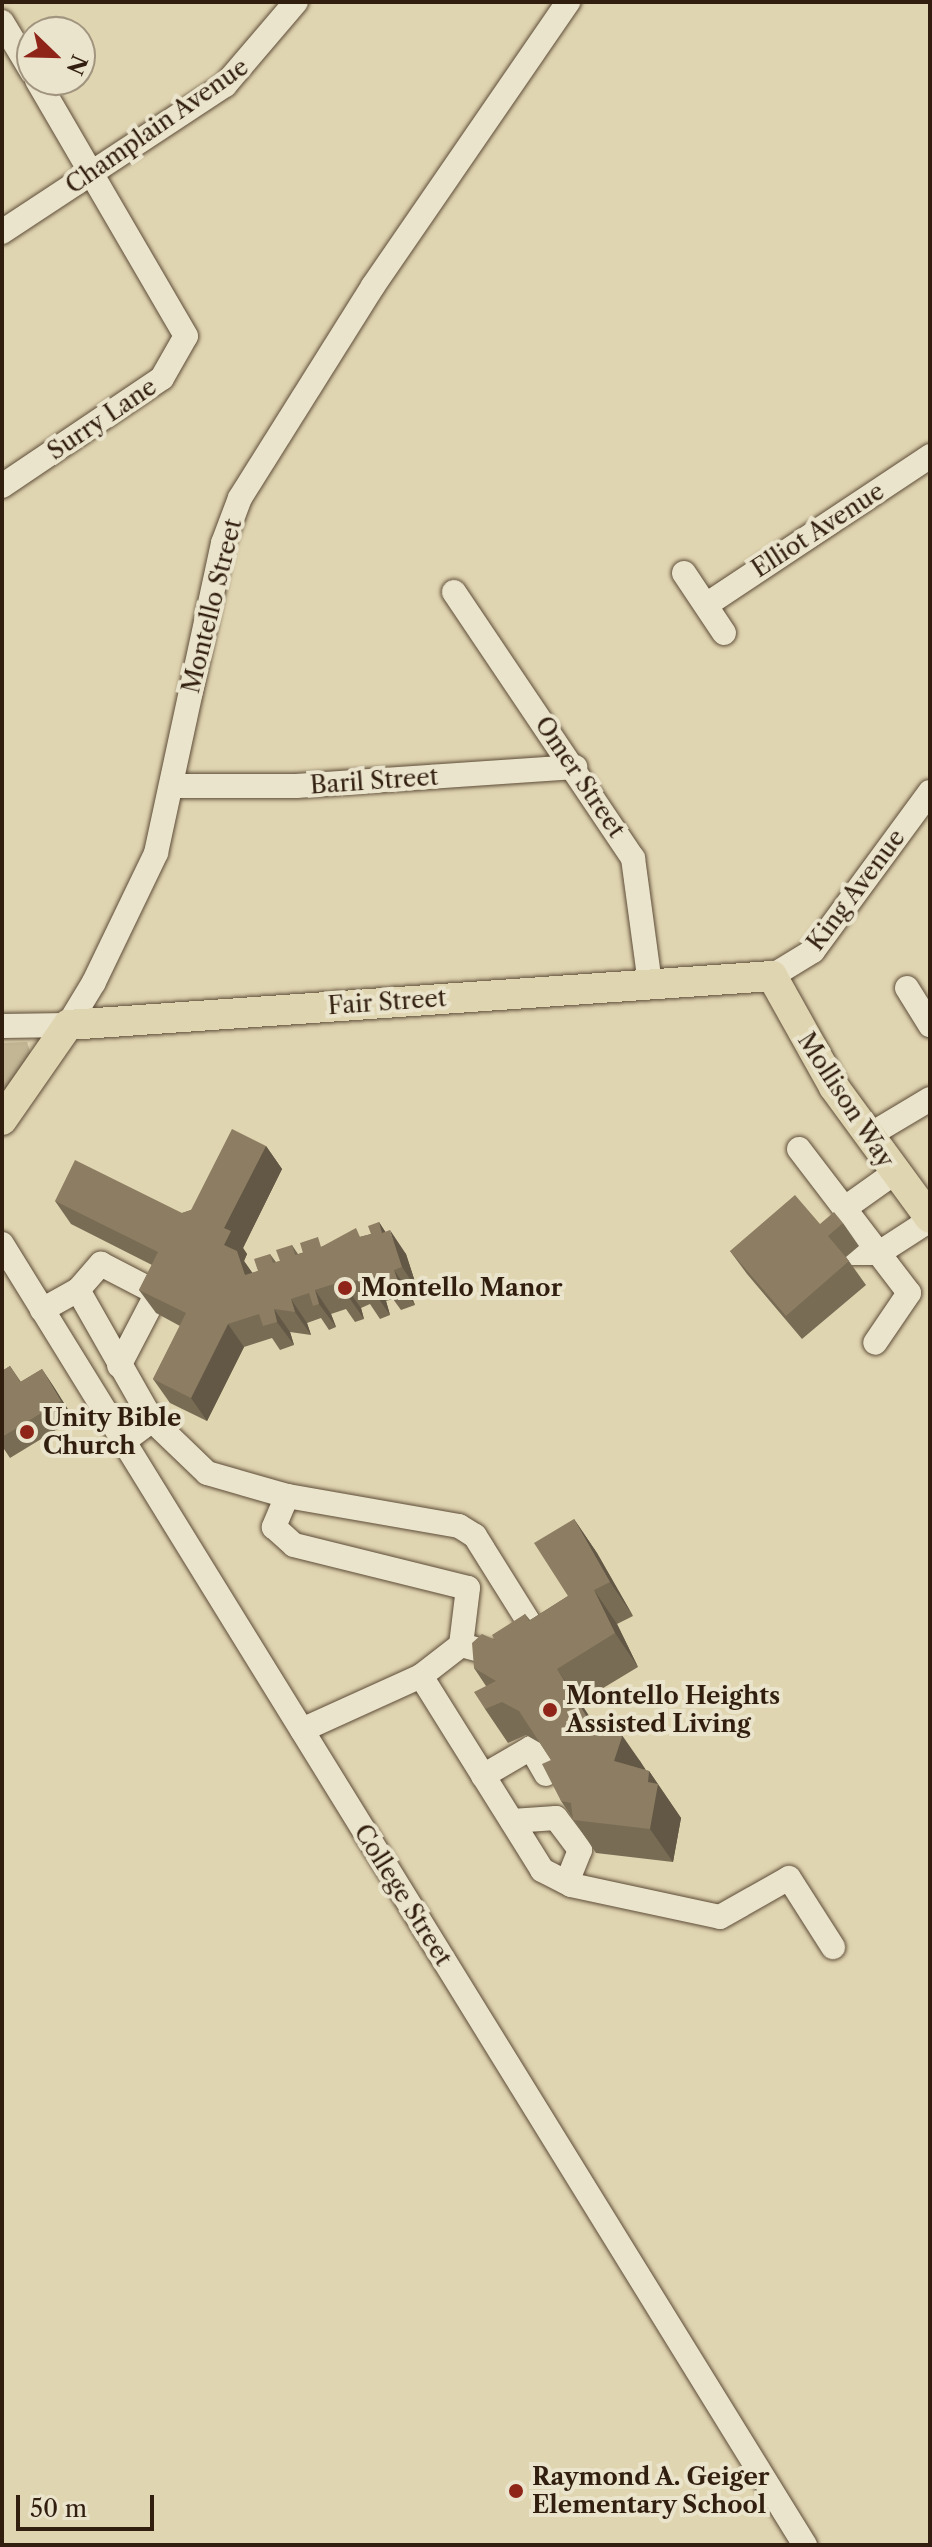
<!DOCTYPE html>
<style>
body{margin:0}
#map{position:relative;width:932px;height:2547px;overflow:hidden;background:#e0d5b1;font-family:"Libre Caslon Text",serif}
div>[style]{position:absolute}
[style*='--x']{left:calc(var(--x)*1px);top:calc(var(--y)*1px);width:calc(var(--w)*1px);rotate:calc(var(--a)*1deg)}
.green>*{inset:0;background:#c2b695}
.roads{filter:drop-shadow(0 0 2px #5d4c38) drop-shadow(0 0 2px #5d4c38)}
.minor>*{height:24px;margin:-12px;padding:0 12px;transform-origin:12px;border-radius:12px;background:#ebe4cc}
.major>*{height:30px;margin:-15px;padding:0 15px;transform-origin:15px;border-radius:15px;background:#e0d5b1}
.wall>*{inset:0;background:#786c55}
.shaded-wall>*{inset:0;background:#625845}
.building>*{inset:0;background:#8c7d63}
.dots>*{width:22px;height:22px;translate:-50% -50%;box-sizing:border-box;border:4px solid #ebe4cc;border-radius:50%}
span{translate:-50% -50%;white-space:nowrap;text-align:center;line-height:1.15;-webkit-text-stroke:8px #ebe4cc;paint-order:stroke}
.street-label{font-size:24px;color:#311e0f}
.poi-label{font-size:24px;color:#311e0f;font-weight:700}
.left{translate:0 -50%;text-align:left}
.frame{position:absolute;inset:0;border:4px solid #311e0f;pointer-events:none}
.north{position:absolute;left:16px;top:16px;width:80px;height:80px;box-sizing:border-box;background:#ebe4cc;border:2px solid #a19580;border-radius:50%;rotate:113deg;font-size:22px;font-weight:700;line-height:32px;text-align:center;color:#311e0f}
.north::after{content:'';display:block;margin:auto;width:28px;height:36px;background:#8f2418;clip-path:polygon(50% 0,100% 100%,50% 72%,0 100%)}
.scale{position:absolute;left:16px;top:2495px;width:138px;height:36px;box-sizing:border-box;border:4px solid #311e0f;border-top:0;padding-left:10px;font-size:24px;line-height:28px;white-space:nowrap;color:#311e0f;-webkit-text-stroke:6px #ebe4cc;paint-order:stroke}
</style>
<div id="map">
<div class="green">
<i style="clip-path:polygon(27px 1042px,31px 1054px,2px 1097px,2px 1043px)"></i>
</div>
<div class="roads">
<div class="minor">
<i style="--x:2;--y:22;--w:58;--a:59"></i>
<i style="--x:2;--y:232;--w:267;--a:-33.4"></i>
<i style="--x:225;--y:85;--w:109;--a:-49.5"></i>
<i style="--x:2;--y:486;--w:193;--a:-34"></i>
<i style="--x:162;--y:378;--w:48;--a:-60.3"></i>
<i style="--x:186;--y:336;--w:296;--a:-120.2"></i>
<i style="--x:684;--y:573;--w:72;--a:56.3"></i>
<i style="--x:454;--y:592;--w:321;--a:56.1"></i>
<i style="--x:633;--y:858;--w:126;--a:82.3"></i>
<i style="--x:706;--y:605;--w:269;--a:-33.6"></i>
<i style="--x:173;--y:786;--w:123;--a:0"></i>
<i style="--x:296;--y:786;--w:280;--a:-3.9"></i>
<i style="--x:772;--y:976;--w:48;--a:-31.4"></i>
<i style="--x:813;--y:951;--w:197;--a:-53.7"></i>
<i style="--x:907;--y:988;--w:44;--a:58.1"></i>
<i style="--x:2;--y:1026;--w:66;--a:-0.9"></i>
<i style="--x:68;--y:1025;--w:50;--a:-58.8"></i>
<i style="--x:94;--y:982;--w:143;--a:-64.3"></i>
<i style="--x:156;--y:853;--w:317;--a:-77.8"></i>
<i style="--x:223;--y:543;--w:48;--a:-69.3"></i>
<i style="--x:240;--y:498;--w:250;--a:-57.9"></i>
<i style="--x:373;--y:286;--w:345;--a:-55.5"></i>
<i style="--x:868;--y:1136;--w:72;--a:-30.8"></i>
<i style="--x:799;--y:1149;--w:181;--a:52.6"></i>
<i style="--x:909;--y:1293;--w:60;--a:124.2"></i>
<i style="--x:845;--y:1208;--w:60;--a:-35.5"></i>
<i style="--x:2;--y:1244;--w:1529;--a:58.32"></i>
<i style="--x:851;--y:1253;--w:28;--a:0"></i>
<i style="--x:879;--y:1253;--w:61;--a:-32.9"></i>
<i style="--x:78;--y:1290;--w:35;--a:-49"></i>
<i style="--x:101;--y:1264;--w:63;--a:27.4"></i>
<i style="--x:157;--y:1293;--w:82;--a:117.5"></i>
<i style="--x:42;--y:1310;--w:41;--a:-29.1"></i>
<i style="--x:78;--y:1290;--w:150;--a:60.4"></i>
<i style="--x:123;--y:1442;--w:36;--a:-37"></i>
<i style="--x:152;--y:1420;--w:76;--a:43.9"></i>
<i style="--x:207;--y:1473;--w:83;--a:16"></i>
<i style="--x:421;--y:1676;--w:51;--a:-37.8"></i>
<i style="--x:461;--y:1645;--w:35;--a:15"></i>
<i style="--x:495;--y:1654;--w:35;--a:-31"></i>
<i style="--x:525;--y:1636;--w:13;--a:-67"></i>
<i style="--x:530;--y:1624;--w:104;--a:-122"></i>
<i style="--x:475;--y:1536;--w:19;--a:-148"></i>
<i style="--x:459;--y:1526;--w:175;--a:-170.1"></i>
<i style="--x:287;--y:1496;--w:34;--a:113"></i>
<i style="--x:274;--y:1527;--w:27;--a:42"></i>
<i style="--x:294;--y:1545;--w:179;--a:13.9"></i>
<i style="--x:468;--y:1588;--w:57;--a:97"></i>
<i style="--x:302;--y:1730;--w:131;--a:-24.4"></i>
<i style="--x:421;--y:1676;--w:229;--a:58"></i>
<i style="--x:542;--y:1870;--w:33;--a:27"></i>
<i style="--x:571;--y:1885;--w:152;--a:12.1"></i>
<i style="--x:720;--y:1917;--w:79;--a:-29.5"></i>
<i style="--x:789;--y:1878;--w:82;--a:57.5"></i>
<i style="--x:483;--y:1776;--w:56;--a:-30.3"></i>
<i style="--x:531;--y:1748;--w:30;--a:60"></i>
<i style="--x:512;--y:1821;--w:44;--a:-3.9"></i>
<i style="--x:556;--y:1818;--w:40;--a:53"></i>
<i style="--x:580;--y:1850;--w:35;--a:112"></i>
</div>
<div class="major">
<i style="--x:2;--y:1120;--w:116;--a:-55.2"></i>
<i style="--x:68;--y:1025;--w:706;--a:-3.98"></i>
<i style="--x:772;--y:976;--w:127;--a:60.8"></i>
<i style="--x:834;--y:1087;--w:162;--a:53.8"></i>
</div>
</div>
<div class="wall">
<i style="clip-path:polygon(266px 1146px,282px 1169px,243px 1248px,247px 1254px,244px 1261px,252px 1273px,258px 1271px,270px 1254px,276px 1262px,280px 1261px,292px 1245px,298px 1254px,324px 1246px,371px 1234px,379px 1222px,385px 1232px,406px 1254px,418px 1291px,410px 1293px,415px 1305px,401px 1310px,393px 1299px,386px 1301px,390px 1315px,380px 1319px,370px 1304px,361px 1308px,364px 1319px,355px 1322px,346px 1309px,331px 1314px,336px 1327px,329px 1330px,321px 1318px,307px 1323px,311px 1335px,290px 1332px,294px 1345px,280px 1350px,272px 1338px,244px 1347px,207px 1421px,170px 1403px,153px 1379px,180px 1326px,156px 1313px,139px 1290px,152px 1265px,71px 1224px,55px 1201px,182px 1213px,191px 1210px)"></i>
<i style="clip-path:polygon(843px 1223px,859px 1246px,846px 1257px,866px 1285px,802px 1339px,747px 1274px,730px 1251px)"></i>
<i style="clip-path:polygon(10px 1366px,21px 1382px,42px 1369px,74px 1419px,10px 1458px,2px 1446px,2px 1371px)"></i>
<i style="clip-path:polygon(574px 1519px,597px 1553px,633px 1616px,617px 1624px,638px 1667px,580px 1702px,593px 1722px,640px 1761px,645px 1770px,649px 1771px,681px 1818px,673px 1862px,596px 1853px,561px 1801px,551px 1760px,540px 1743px,526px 1735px,508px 1743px,485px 1709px,486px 1686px,474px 1668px,495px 1640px,525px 1614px,530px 1620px,568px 1596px)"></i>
</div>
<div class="shaded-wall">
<i style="clip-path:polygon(266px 1146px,282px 1169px,243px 1248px,247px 1254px,244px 1261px,254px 1275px,245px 1275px,224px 1245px,224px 1228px)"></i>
<i style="clip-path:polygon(379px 1222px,394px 1245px,390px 1230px,406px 1254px,418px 1291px,402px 1267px,382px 1233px)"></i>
<i style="clip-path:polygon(394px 1270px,410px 1293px,415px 1305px,398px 1282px)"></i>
<i style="clip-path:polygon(369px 1278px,386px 1301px,390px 1315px,374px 1292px)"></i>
<i style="clip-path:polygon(344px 1284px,361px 1308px,364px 1319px,348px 1296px)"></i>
<i style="clip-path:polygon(315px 1290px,331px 1314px,336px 1327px,319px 1304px)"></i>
<i style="clip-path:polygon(291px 1299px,307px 1323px,311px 1335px,295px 1312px)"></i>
<i style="clip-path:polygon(274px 1309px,290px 1332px,294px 1345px,277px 1322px)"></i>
<i style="clip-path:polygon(228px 1324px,244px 1347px,207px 1421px,191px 1398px)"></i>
<i style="clip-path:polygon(42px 1369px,54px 1387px,74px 1419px,61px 1401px)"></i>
<i style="clip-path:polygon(574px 1519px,597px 1553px,633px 1616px,610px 1582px)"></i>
<i style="clip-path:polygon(594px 1590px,617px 1624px,638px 1667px,615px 1633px)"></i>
<i style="clip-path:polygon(557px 1669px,580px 1702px,614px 1755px,590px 1722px)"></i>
<i style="clip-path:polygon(617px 1728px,640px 1761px,646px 1770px,614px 1761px)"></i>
<i style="clip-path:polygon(649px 1771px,681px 1818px,673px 1862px,650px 1829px,648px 1782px)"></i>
</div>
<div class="building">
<i style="clip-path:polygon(232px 1129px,266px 1146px,224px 1228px,231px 1231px,224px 1245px,237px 1251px,245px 1275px,258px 1271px,254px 1259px,270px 1254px,273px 1263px,280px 1261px,276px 1250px,292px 1245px,295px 1255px,303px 1253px,300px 1243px,318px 1237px,321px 1247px,356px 1228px,360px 1237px,371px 1234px,368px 1226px,379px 1222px,382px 1233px,390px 1230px,402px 1267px,394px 1270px,398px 1282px,384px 1287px,380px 1274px,369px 1278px,374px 1292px,364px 1295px,358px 1280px,344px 1284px,348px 1296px,338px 1299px,334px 1284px,315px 1290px,319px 1304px,313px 1306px,309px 1293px,291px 1299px,295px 1312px,274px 1309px,277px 1322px,263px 1326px,259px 1314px,228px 1324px,191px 1398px,153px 1379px,186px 1313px,139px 1290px,158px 1252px,55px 1201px,75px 1160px,182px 1213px,191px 1210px)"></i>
<i style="clip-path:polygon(795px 1195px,820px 1224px,834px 1212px,843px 1223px,828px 1236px,849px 1261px,786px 1316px,730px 1251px)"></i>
<i style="clip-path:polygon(10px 1366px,20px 1382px,42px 1369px,61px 1401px,2px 1437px,2px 1371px)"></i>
<i style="clip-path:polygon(574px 1519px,610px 1582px,594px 1590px,615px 1633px,557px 1669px,590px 1722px,617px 1728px,622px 1737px,614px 1761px,649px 1771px,648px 1782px,658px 1784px,650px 1829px,573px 1820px,571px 1803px,561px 1801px,542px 1764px,551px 1760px,519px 1711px,502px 1702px,485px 1709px,474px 1692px,496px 1681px,474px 1668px,472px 1643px,482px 1634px,495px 1640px,492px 1635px,525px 1614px,529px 1621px,568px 1596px,534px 1543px)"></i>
</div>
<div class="dots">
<i style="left:345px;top:1288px;background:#8f2418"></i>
<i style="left:27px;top:1432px;background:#8f2418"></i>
<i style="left:550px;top:1710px;background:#8f2418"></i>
<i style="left:516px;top:2491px;background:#8f2418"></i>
</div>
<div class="street-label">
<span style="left:157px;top:126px;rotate:-35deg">Champlain Avenue</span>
<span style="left:102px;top:419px;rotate:-34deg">Surry Lane</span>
<span style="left:818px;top:530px;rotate:-33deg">Elliot Avenue</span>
<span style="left:212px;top:606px;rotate:-76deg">Montello Street</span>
<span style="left:580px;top:777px;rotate:56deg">Omer Street</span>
<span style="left:374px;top:781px;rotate:-4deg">Baril Street</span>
<span style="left:856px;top:890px;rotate:-53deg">King Avenue</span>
<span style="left:387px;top:1002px;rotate:-4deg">Fair Street</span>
<span style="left:846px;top:1100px;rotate:57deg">Mollison Way</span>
<span style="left:403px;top:1895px;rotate:58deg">College Street</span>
</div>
<div class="poi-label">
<span class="left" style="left:361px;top:1288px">Montello Manor</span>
<span class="left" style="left:43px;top:1432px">Unity Bible<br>Church</span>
<span class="left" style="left:566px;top:1710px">Montello Heights<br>Assisted Living</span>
<span class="left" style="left:532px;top:2491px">Raymond A. Geiger<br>Elementary School</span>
</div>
<div class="frame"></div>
<div class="north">N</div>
<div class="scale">50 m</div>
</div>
